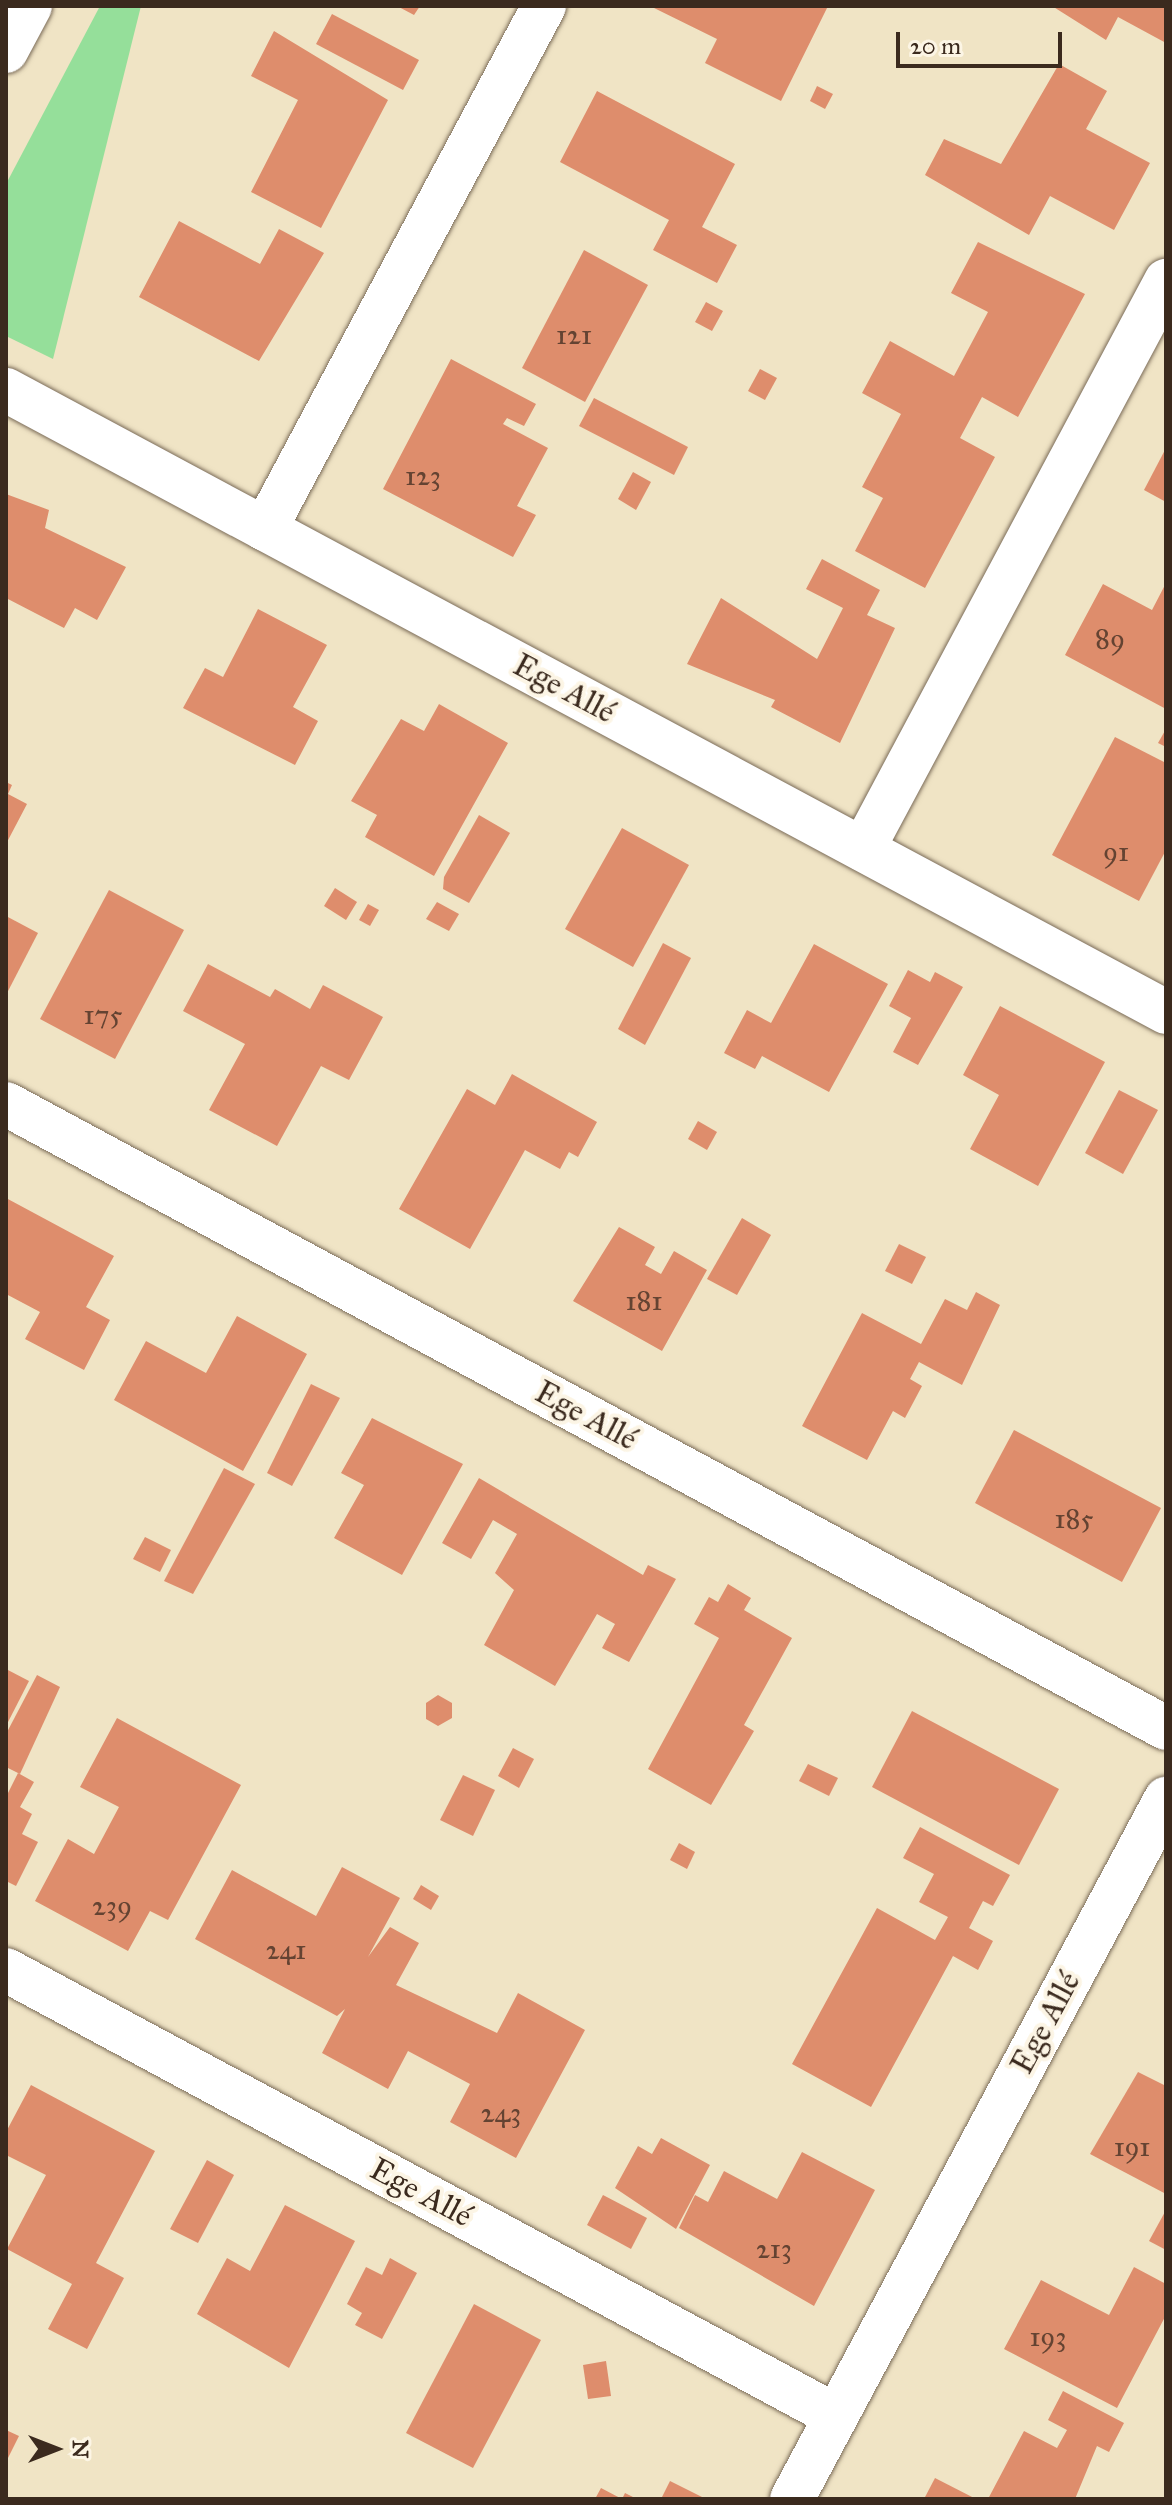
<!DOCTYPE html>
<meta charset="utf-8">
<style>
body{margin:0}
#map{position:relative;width:1172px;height:2505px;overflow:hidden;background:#f0e4c5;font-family:"IM FELL Great Primer",serif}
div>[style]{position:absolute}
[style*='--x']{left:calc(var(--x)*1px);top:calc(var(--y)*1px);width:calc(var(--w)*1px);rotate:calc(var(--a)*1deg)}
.green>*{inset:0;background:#95df9a}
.building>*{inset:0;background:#de8d6c}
.roads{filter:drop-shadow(0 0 2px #7a6b58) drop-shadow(0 0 2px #7a6b58)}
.minor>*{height:44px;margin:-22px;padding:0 22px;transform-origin:22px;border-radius:22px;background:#fff}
span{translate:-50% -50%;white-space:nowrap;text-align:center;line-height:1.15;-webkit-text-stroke:8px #fcf5e5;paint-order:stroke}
.number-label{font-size:28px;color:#644332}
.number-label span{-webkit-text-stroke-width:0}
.street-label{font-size:32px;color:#3b2a1e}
.frame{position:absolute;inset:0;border:8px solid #3b2a1e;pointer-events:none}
.north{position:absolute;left:16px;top:2409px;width:80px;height:80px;-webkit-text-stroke:6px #fcf5e5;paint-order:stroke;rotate:90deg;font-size:22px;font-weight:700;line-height:32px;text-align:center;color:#3b2a1e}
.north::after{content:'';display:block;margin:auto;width:28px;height:36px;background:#3b2a1e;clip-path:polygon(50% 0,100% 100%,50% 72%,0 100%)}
.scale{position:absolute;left:896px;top:32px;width:166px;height:36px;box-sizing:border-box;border:4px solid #3b2a1e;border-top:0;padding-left:10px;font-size:24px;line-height:28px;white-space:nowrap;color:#3b2a1e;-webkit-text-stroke:6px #fcf5e5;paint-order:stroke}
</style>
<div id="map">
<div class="green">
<i style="clip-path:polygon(100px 6px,141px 6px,53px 359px,6px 336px,6px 184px)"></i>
</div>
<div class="building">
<i style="clip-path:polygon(397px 6px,420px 6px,414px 15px)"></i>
<i style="clip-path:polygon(650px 6px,828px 6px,781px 101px,705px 63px,717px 39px)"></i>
<i style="clip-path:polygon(1052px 6px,1166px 6px,1166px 43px,1118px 17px,1106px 40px)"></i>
<i style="clip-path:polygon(332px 14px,419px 60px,403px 90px,316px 44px)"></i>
<i style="clip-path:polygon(274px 31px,388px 100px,321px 228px,251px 192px,298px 100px,251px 76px)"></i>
<i style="clip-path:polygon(1059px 64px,1107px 91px,1086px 129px,1150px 163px,1114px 230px,1050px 196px,1029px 235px,925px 175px,944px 139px,1001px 164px)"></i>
<i style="clip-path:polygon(817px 86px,833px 94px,825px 109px,810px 101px)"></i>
<i style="clip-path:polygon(597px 91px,735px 164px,702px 227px,737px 245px,717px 283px,653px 250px,669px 220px,560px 162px)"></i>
<i style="clip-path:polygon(179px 221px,260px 264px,279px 229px,324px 253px,259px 361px,139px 297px)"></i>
<i style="clip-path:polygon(978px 242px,1085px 294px,1018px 417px,982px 397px,960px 438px,995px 457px,925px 588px,855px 551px,883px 498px,862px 487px,901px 414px,862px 393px,890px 341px,954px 376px,988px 312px,951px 293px)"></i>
<i style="clip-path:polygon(584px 250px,648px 285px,585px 402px,522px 368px)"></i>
<i style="clip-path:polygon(706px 302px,723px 311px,712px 331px,695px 322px)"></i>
<i style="clip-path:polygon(451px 359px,536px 404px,524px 426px,507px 418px,503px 424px,548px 448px,517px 506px,536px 515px,513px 557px,383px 489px)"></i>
<i style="clip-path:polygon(760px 369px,777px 378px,765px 400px,748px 391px)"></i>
<i style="clip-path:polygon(594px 398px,688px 447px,674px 475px,579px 426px)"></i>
<i style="clip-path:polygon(1166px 448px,1166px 502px,1144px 490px)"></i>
<i style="clip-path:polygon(633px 472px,651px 482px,636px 510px,618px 499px)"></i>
<i style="clip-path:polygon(6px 494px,49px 510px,45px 528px,126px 567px,97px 620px,75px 608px,64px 628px,6px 598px)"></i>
<i style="clip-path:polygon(822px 559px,880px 590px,867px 615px,895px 628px,840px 743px,771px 707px,775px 700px,687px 664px,721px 598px,817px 659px,843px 608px,806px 589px)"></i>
<i style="clip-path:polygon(1166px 583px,1166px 709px,1065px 655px,1103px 584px,1152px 610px)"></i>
<i style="clip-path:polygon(258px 609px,327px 645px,293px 707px,318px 721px,295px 765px,183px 708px,205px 668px,223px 677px)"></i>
<i style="clip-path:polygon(439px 704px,508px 743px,434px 876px,365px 837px,377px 815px,351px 801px,401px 719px,424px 731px)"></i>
<i style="clip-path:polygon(1166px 729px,1166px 747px,1158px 743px)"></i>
<i style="clip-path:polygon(1115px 737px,1166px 763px,1166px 850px,1139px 901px,1052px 855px)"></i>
<i style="clip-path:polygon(6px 782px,12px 785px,8px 794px,27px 804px,6px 844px)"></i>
<i style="clip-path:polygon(479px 815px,510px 833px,469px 903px,443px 889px,444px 877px)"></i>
<i style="clip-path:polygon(622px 828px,689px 865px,633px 967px,565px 929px)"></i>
<i style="clip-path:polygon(335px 888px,357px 902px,346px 920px,324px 906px)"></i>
<i style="clip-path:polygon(109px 890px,184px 930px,115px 1059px,40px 1019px)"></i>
<i style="clip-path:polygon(437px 902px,459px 914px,449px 931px,426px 919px)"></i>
<i style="clip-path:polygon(368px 904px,379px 910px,370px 926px,359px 920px)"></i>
<i style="clip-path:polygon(6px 916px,38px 933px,6px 995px)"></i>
<i style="clip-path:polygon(663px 943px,691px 958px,645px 1045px,618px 1029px)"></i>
<i style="clip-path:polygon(814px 944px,888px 984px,829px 1092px,762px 1056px,755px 1069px,724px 1053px,747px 1010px,771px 1023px)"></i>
<i style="clip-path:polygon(208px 964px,270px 997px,275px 989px,310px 1009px,323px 985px,383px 1017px,349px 1080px,321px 1066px,277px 1146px,209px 1110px,245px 1044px,183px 1011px)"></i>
<i style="clip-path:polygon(908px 970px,930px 982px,935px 972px,963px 987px,918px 1065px,893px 1052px,911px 1018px,889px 1006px)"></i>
<i style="clip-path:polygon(1000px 1006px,1105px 1062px,1038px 1186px,970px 1149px,999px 1095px,963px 1075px)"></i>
<i style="clip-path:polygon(512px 1074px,597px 1122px,578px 1157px,569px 1152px,560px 1169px,525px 1150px,470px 1249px,399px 1209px,467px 1089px,495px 1105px)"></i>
<i style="clip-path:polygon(1119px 1090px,1158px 1110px,1123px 1174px,1085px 1153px)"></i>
<i style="clip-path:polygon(698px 1121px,717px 1132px,707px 1150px,688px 1139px)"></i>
<i style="clip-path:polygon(6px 1198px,114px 1256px,86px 1307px,110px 1320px,84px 1370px,25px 1339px,40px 1312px,6px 1294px)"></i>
<i style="clip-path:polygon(742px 1218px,771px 1235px,737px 1295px,707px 1279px)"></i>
<i style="clip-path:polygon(619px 1227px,655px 1247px,645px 1265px,661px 1274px,674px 1251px,707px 1270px,662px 1351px,573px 1301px)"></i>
<i style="clip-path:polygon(899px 1244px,926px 1257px,912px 1284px,885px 1271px)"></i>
<i style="clip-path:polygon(976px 1292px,1000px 1305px,962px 1385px,919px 1362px,910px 1379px,922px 1386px,905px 1418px,893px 1411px,867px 1460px,802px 1426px,862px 1313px,921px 1344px,945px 1299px,967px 1310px)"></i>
<i style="clip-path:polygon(237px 1316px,307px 1354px,243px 1471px,114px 1400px,146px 1341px,206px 1373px)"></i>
<i style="clip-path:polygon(311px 1384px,340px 1398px,292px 1486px,267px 1473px)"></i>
<i style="clip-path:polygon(372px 1418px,463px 1464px,402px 1575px,334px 1538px,364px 1485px,341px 1473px)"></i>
<i style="clip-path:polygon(1014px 1430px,1161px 1508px,1122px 1582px,975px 1503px)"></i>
<i style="clip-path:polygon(224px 1468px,255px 1484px,193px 1594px,164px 1581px)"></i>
<i style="clip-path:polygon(479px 1478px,643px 1575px,648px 1565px,676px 1579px,629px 1662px,602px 1648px,615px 1624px,597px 1614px,555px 1686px,484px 1645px,514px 1590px,495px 1573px,517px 1534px,493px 1520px,471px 1559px,442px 1543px)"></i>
<i style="clip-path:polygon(145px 1537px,171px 1550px,160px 1572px,133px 1559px)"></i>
<i style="clip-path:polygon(728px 1584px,751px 1598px,744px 1610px,792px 1638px,744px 1725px,754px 1731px,711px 1805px,648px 1769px,719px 1638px,694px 1624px,709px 1597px,718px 1602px)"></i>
<i style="clip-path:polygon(6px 1669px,29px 1681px,6px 1726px)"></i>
<i style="clip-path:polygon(37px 1675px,60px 1687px,20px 1774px,6px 1767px,6px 1734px)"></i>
<i style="clip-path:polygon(438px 1695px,452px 1703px,452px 1718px,438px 1726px,426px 1719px,426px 1703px)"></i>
<i style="clip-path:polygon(912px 1711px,1059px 1789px,1019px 1865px,872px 1787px)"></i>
<i style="clip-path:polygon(117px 1718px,241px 1785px,168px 1920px,150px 1911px,128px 1951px,35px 1901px,68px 1839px,94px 1854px,119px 1807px,80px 1787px)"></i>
<i style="clip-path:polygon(513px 1748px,534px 1759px,519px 1788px,498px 1776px)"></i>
<i style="clip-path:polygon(808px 1764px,838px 1778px,829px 1796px,799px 1781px)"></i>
<i style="clip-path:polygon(18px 1773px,34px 1782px,20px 1807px,32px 1814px,22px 1834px,38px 1842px,16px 1886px,6px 1881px,6px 1797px)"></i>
<i style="clip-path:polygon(463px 1775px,495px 1790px,473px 1836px,440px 1820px)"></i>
<i style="clip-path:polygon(920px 1827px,1010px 1875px,993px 1906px,983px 1901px,969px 1928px,993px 1941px,978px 1970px,953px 1956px,871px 2107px,792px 2064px,877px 1908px,935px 1940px,948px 1917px,919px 1902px,934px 1874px,903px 1858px)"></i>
<i style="clip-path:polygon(679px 1843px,695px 1852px,687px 1869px,670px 1860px)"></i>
<i style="clip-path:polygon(342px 1867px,400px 1898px,368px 1957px,390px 1927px,419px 1943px,396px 1985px,497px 2033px,518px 1993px,585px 2030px,516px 2158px,450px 2122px,470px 2084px,408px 2051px,388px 2089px,322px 2053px,345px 2009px,337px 2016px,195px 1939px,232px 1870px,316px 1916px)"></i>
<i style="clip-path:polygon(421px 1885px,439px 1896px,431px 1910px,413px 1899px)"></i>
<i style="clip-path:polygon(1138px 2072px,1166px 2086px,1166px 2194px,1090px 2154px)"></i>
<i style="clip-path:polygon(31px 2085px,155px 2151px,96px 2263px,124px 2278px,87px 2349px,48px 2329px,72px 2284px,7px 2249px,46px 2175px,6px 2155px,6px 2132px)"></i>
<i style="clip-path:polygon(661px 2138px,710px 2165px,676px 2229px,615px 2188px,638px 2146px,652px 2154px)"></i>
<i style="clip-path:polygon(802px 2152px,875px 2190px,814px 2306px,679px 2228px,695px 2195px,708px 2202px,724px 2171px,777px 2199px)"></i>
<i style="clip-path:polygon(207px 2160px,234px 2175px,198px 2243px,170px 2229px)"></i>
<i style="clip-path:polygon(603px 2195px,647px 2218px,631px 2249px,587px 2225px)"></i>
<i style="clip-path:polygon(285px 2205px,355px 2241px,289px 2368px,197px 2314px,227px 2258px,250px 2271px)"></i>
<i style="clip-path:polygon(1166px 2210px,1166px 2250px,1149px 2241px)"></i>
<i style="clip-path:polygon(390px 2258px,417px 2273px,382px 2339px,355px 2325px,362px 2313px,347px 2304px,366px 2267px,382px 2275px)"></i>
<i style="clip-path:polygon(1134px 2267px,1166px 2284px,1166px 2315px,1117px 2408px,1004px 2349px,1041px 2280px,1109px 2315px)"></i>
<i style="clip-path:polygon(474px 2304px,541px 2340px,473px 2468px,406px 2433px)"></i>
<i style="clip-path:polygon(606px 2361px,611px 2396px,588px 2399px,583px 2365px)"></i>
<i style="clip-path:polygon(1063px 2391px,1124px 2423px,1109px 2452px,1097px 2446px,1075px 2499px,988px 2499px,1024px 2431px,1057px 2448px,1067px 2430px,1048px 2420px)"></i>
<i style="clip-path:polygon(6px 2430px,19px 2436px,6px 2462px)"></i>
<i style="clip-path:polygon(935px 2478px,976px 2499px,924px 2499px)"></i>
<i style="clip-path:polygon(670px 2481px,706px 2499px,661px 2499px)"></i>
<i style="clip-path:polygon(601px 2488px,622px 2499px,625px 2493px,637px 2499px,595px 2499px)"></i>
</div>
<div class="roads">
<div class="minor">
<i style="--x:6;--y:51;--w:51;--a:-61.9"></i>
<i style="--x:6;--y:390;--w:1316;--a:28.2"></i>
<i style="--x:265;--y:529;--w:593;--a:-61.92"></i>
<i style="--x:863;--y:849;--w:644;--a:-61.92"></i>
<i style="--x:6;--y:1104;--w:1317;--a:28.28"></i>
<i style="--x:6;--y:1970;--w:942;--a:28.25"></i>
<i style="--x:792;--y:2499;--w:794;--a:-61.89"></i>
</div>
</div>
<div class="number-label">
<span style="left:574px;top:335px">121</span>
<span style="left:423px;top:476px">123</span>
<span style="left:1110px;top:639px">89</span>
<span style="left:1116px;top:852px">91</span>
<span style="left:103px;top:1015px">175</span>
<span style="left:644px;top:1301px">181</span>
<span style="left:1074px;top:1519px">185</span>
<span style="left:112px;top:1906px">239</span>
<span style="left:286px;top:1950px">241</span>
<span style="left:501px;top:2113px">243</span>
<span style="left:1132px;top:2147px">191</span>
<span style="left:774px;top:2249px">213</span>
<span style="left:1048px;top:2337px">193</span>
</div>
<div class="street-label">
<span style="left:564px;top:689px;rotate:28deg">Ege Allé</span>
<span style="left:586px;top:1416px;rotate:28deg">Ege Allé</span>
<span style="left:1046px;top:2023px;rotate:-62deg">Ege Allé</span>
<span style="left:421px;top:2193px;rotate:28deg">Ege Allé</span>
</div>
<div class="frame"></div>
<div class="north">N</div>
<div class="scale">20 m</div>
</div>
